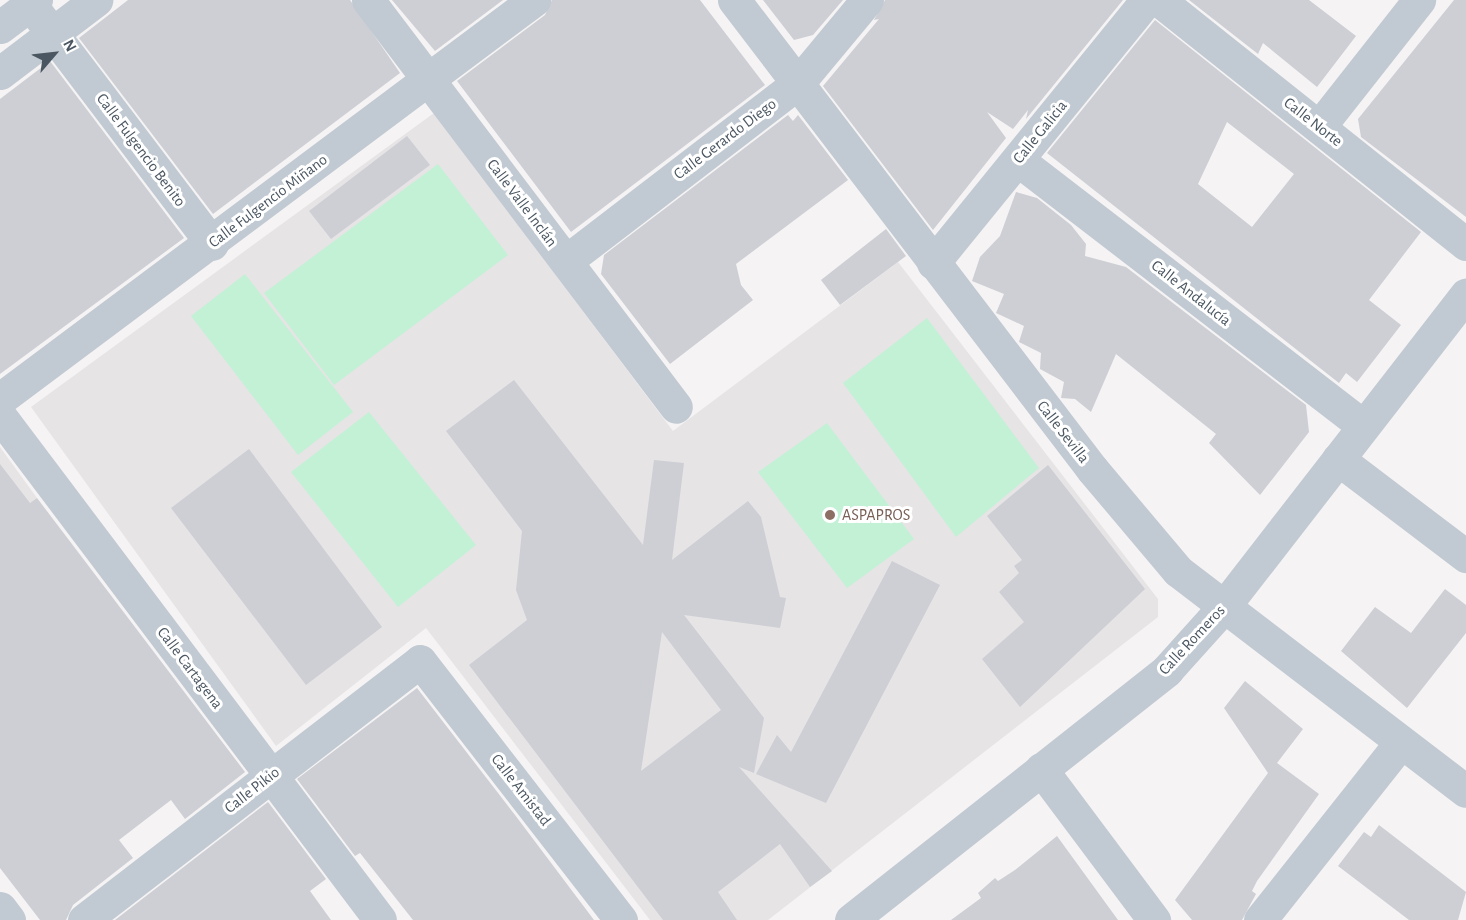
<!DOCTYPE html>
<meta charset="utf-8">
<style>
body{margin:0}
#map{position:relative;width:1466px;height:920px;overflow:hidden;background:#f5f3f3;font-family:"Alegreya Sans",sans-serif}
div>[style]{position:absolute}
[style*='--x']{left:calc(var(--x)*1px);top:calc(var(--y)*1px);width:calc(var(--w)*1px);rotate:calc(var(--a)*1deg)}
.education>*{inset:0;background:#e6e4e5}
.green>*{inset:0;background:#c3f1d5}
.building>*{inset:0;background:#cdcfd5}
.minor>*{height:33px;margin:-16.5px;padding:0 16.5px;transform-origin:16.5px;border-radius:16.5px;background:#c1cad2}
.dots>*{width:16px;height:16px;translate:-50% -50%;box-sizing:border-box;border:3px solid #fff;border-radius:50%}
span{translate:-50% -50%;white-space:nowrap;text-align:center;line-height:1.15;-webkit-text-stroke:6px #fff;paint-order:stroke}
.street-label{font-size:16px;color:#4a5661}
.education-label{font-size:16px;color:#785e54}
.left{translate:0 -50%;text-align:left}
.north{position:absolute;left:24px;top:24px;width:60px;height:60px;-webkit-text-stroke:4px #fff;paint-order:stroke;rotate:62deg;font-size:16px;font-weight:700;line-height:24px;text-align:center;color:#4a5661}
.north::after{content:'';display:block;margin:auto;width:21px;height:27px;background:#4a5661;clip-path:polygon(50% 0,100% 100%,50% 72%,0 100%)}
</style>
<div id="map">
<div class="education">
<i style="clip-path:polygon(434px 113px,673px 431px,898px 262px,1158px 599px,1158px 617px,768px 920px,650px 920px,426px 628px,276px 746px,31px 407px)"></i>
<i style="clip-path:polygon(0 447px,37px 498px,0 526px)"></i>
</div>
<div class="green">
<i style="clip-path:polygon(438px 164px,508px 255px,334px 385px,264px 293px)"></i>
<i style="clip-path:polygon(245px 274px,353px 412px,298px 455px,191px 316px)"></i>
<i style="clip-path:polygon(927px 318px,1039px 468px,956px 537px,843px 383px)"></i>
<i style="clip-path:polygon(369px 412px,476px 545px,398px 607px,291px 472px)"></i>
<i style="clip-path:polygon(827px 423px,914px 539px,847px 588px,758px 472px)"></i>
</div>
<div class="building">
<i style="clip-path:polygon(128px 0,350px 0,400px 73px,213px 214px,79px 38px)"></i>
<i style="clip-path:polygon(392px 0,503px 0,435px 51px)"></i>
<i style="clip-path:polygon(552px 0,700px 0,765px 85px,571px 232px,457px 81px,545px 15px)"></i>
<i style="clip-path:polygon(763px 0,843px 0,813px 35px,794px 40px)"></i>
<i style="clip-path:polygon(885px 0,1123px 0,1026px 119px,1028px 110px,1013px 129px,987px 112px,1006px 138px,933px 230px,823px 86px,879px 19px,874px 20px)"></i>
<i style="clip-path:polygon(1189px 0,1309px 0,1356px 36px,1317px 87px,1263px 43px,1258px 54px)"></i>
<i style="clip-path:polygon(1454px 0,1466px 0,1466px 217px,1361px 137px,1358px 119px)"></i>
<i style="clip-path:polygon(evenodd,1155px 20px,1421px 232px,1369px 300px,1401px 325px,1357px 382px,1346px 373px,1339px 383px,1047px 153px,1155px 20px,1227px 122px,1294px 174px,1252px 227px,1198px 184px,1227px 122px)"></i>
<i style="clip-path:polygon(50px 61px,184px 238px,0 374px,0 99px)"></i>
<i style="clip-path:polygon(788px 115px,793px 121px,798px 115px,848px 180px,736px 264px,741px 285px,753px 300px,670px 364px,601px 274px,604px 255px)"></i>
<i style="clip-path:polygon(407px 136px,430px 165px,331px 239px,309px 211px)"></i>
<i style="clip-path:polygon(1016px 192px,1037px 198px,1071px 225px,1086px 244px,1085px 256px,1126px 267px,1306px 405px,1309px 432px,1260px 495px,1209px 443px,1216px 434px,1116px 354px,1091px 412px,1075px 399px,1061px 398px,1064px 382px,1040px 369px,1041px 353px,1019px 342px,1024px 326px,996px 313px,1004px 294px,972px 281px,980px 257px,1000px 236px)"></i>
<i style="clip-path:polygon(886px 229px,906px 256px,840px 305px,821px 280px)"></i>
<i style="clip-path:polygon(evenodd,514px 380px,643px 545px,654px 460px,684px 463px,672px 560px,748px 501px,761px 517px,780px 597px,786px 598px,780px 628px,684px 615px,764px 718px,754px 773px,739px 767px,832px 871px,810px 887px,780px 844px,718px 892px,737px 920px,663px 920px,469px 665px,527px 620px,516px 590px,522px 531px,446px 431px,514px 380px,662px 632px,721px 710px,641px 771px,662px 632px)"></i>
<i style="clip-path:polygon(249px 449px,382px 627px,306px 685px,171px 508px)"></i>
<i style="clip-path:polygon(0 464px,30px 503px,37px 498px,245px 772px,185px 819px,171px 800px,119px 840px,133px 858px,73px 905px,66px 920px,40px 920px,0 868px)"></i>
<i style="clip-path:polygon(1048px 465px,1145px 589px,1020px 707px,982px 659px,1024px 622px,999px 592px,1019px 573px,1014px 566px,1022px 560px,987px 516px)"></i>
<i style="clip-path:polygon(892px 561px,940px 585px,826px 803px,756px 774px,777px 735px,791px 752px)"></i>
<i style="clip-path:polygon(1445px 589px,1466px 605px,1466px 633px,1407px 708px,1341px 651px,1375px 607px,1411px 633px)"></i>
<i style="clip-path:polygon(1245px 681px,1303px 729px,1277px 763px,1319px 794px,1257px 881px,1252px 891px,1256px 894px,1242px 920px,1192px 920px,1175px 900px,1268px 773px,1224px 708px)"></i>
<i style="clip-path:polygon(417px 688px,515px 815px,594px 920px,413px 920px,360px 853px,355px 856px,297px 779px)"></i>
<i style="clip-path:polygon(268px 802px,326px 879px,310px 891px,331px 920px,115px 920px)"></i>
<i style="clip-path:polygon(1379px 825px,1466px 892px,1458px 920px,1409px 920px,1338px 866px,1364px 832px,1371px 837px)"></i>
<i style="clip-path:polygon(1057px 836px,1118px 920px,951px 920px,981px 898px,978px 893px,995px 878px,998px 881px,1015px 870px)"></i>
</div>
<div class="minor">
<i style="--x:27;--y:0;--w:306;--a:52.8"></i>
<i style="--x:368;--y:0;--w:510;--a:52.88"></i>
<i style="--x:734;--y:0;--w:590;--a:52.64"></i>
<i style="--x:1092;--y:469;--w:133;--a:49.9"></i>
<i style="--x:1178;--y:571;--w:362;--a:37.4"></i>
<i style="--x:1159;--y:0;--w:392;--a:38.5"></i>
<i style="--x:0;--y:27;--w:45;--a:-36.9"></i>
<i style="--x:0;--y:73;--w:121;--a:-37.2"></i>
<i style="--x:1319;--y:127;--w:162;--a:-51.8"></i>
<i style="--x:1018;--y:160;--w:436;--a:37.6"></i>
<i style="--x:566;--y:261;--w:292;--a:-37.5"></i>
<i style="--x:798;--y:83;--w:108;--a:-50.3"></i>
<i style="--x:933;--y:263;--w:339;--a:-50.9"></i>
<i style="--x:0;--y:399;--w:667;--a:-36.77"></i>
<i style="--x:0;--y:416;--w:631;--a:52.98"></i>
<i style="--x:1338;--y:459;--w:161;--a:37.2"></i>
<i style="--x:1041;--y:769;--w:189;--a:53.2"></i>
<i style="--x:0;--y:908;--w:15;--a:53"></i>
<i style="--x:84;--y:920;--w:424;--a:-37.6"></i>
<i style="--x:420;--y:661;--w:328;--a:52.2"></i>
<i style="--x:851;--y:920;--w:403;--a:-38.3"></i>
<i style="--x:1167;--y:670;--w:82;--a:-48"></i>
<i style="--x:1222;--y:609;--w:398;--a:-52.2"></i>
<i style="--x:1260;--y:920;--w:227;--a:-51.6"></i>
</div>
<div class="dots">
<i style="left:830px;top:515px;background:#8d6e63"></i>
</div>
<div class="street-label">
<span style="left:1313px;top:122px;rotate:38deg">Calle Norte</span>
<span style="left:1040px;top:132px;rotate:-51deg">Calle Galicia</span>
<span style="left:725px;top:139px;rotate:-37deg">Calle Gerardo Diego</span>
<span style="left:141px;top:150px;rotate:53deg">Calle Fulgencio Benito</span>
<span style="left:268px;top:201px;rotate:-37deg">Calle Fulgencio Miñano</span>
<span style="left:522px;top:203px;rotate:53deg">Calle Valle Inclán</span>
<span style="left:1191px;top:293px;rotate:38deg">Calle Andalucía</span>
<span style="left:1063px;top:432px;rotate:52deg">Calle Sevilla</span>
<span style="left:1192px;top:640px;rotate:-47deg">Calle Romeros</span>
<span style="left:190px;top:668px;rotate:53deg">Calle Cartagena</span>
<span style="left:252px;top:790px;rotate:-38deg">Calle Pikio</span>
<span style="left:521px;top:790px;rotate:52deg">Calle Amistad</span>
</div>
<div class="education-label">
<span class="left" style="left:842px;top:515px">ASPAPROS</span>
</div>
<div class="north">N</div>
</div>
